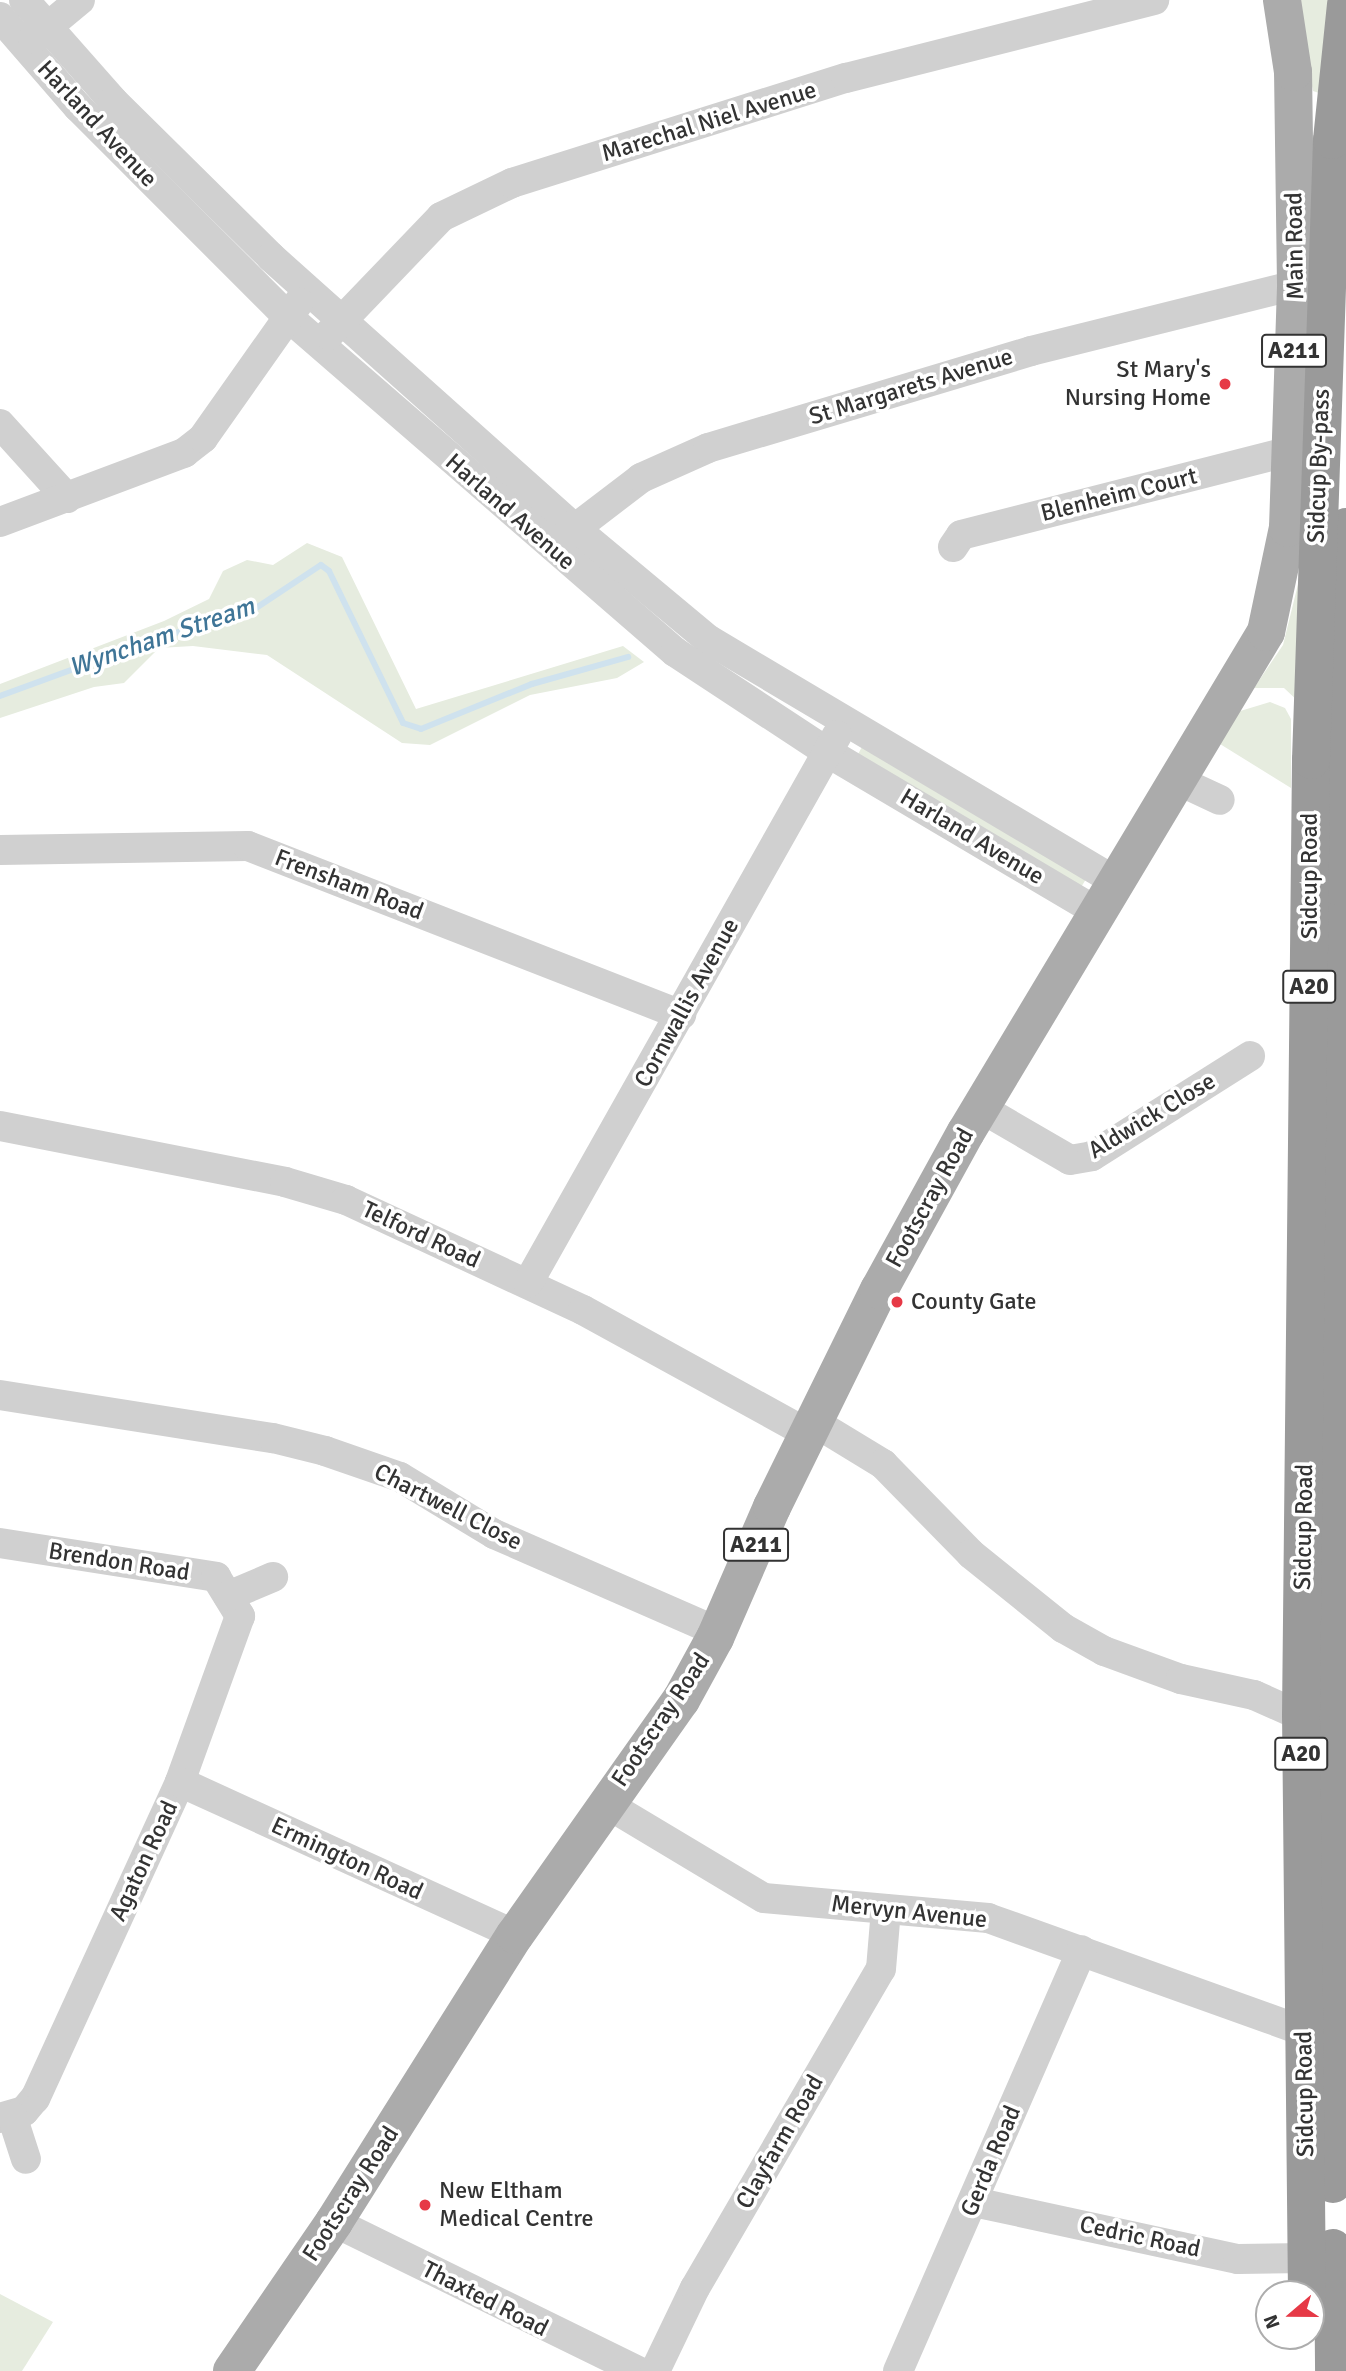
<!DOCTYPE html>
<style>
body{margin:0}
#map{position:relative;width:1346px;height:2371px;overflow:hidden;background:#fff;font-family:Signika,sans-serif}
div>[style]{position:absolute}
[style*='--x']{left:calc(var(--x)*1px);top:calc(var(--y)*1px);width:calc(var(--w)*1px);rotate:calc(var(--a)*1deg)}
.green>*{inset:0;background:#e6ecdf}
.stream>*{height:6px;margin:-3px;padding:0 3px;transform-origin:3px;border-radius:3px;background:#cfe2ee}
.minor>*{height:30px;margin:-15px;padding:0 15px;transform-origin:15px;border-radius:15px;background:#d0d0d0}
.major>*{height:38px;margin:-19px;padding:0 19px;transform-origin:19px;border-radius:19px;background:#ababab}
.highway>*{height:38px;margin:-19px;padding:0 19px;transform-origin:19px;border-radius:19px;background:#9a9a9a}
.dots>*{width:19px;height:19px;translate:-50% -50%;box-sizing:border-box;border:4px solid #fff;border-radius:50%}
span{translate:-50% -50%;white-space:nowrap;text-align:center;line-height:1.15;-webkit-text-stroke:7px #fff;paint-order:stroke}
.shield-label span{padding:2px 5px;background:#fff;border:2px solid;border-radius:5px;-webkit-text-stroke-width:0}
.shield-label{font-size:23px;color:#333;font-weight:700}
.street-label{font-size:24px;color:#333}
.poi-label{font-size:24px;color:#333}
.right{translate:-100% -50%;text-align:right}
.left{translate:0 -50%;text-align:left}
.water-label{font-size:26px;color:#3f7597;font-style:italic}
.north{position:absolute;left:1255px;top:2280px;width:70px;height:70px;box-sizing:border-box;background:#fff;border:2px solid #adadad;border-radius:50%;rotate:250deg;font-size:19px;font-weight:700;line-height:28px;text-align:center;color:#333}
.north::after{content:'';display:block;margin:auto;width:24px;height:32px;background:#e63946;clip-path:polygon(50% 0,100% 100%,50% 72%,0 100%)}
</style>
<div id="map">
<div class="green">
<i style="clip-path:polygon(1295px 0,1335px 0,1322px 94px,1313px 91px)"></i>
<i style="clip-path:polygon(307px 543px,342px 557px,416px 709px,623px 646px,644px 662px,617px 678px,530px 695px,430px 745px,402px 743px,267px 655px,193px 646px,159px 648px,124px 683px,94px 687px,0 718px,0 684px,164px 621px,209px 599px,223px 571px,247px 560px,273px 565px)"></i>
<i style="clip-path:polygon(1303px 564px,1300px 703px,1284px 688px,1254px 688px,1283px 645px)"></i>
<i style="clip-path:polygon(1270px 702px,1285px 708px,1291px 719px,1291px 788px,1220px 744px,1237px 712px)"></i>
<i style="clip-path:polygon(863px 745px,1086px 879px,1080px 889px,857px 756px)"></i>
<i style="clip-path:polygon(0 2294px,53px 2322px,22px 2371px,0 2371px)"></i>
</div>
<div class="stream">
<i style="--x:0;--y:696;--w:171;--a:-20.1"></i>
<i style="--x:161;--y:637;--w:92;--a:-15.7"></i>
<i style="--x:250;--y:612;--w:85;--a:-33.5"></i>
<i style="--x:321;--y:565;--w:10;--a:37"></i>
<i style="--x:329;--y:571;--w:169;--a:64"></i>
<i style="--x:403;--y:723;--w:19;--a:18"></i>
<i style="--x:421;--y:729;--w:120;--a:-22.1"></i>
<i style="--x:532;--y:684;--w:100;--a:-15.7"></i>
</div>
<div class="minor">
<i style="--x:24;--y:0;--w:135;--a:48.6"></i>
<i style="--x:113;--y:101;--w:222;--a:44.6"></i>
<i style="--x:271;--y:257;--w:404;--a:41.8"></i>
<i style="--x:572;--y:526;--w:178;--a:39.8"></i>
<i style="--x:709;--y:640;--w:472;--a:30.7"></i>
<i style="--x:0;--y:17;--w:119;--a:49.1"></i>
<i style="--x:78;--y:107;--w:296;--a:45"></i>
<i style="--x:287;--y:316;--w:513;--a:40.89"></i>
<i style="--x:675;--y:652;--w:182;--a:33.3"></i>
<i style="--x:827;--y:752;--w:312;--a:30.6"></i>
<i style="--x:33;--y:39;--w:61;--a:-39.7"></i>
<i style="--x:328;--y:335;--w:163;--a:-46.2"></i>
<i style="--x:441;--y:217;--w:79;--a:-25.6"></i>
<i style="--x:512;--y:183;--w:350;--a:-17.5"></i>
<i style="--x:846;--y:78;--w:318;--a:-14.2"></i>
<i style="--x:0;--y:424;--w:100;--a:47.8"></i>
<i style="--x:0;--y:522;--w:197;--a:-20.6"></i>
<i style="--x:184;--y:453;--w:24;--a:-38"></i>
<i style="--x:203;--y:438;--w:166;--a:-54.8"></i>
<i style="--x:560;--y:540;--w:102;--a:-37.4"></i>
<i style="--x:641;--y:478;--w:73;--a:-24.1"></i>
<i style="--x:708;--y:448;--w:337;--a:-16.7"></i>
<i style="--x:1031;--y:351;--w:273;--a:-14"></i>
<i style="--x:953;--y:547;--w:14;--a:-56"></i>
<i style="--x:961;--y:535;--w:341;--a:-14.3"></i>
<i style="--x:1177;--y:780;--w:47;--a:24.9"></i>
<i style="--x:0;--y:850;--w:248;--a:-0.9"></i>
<i style="--x:248;--y:846;--w:465;--a:21.3"></i>
<i style="--x:979;--y:1107;--w:105;--a:30.2"></i>
<i style="--x:1070;--y:1160;--w:22;--a:-10"></i>
<i style="--x:1092;--y:1156;--w:187;--a:-32.3"></i>
<i style="--x:0;--y:1126;--w:290;--a:11.1"></i>
<i style="--x:285;--y:1182;--w:64;--a:16.4"></i>
<i style="--x:346;--y:1200;--w:261;--a:24.9"></i>
<i style="--x:583;--y:1310;--w:258;--a:28.8"></i>
<i style="--x:528;--y:1283;--w:629;--a:-60.58"></i>
<i style="--x:0;--y:1395;--w:276;--a:9"></i>
<i style="--x:273;--y:1438;--w:54;--a:14"></i>
<i style="--x:325;--y:1451;--w:79;--a:19.1"></i>
<i style="--x:400;--y:1477;--w:110;--a:31.2"></i>
<i style="--x:494;--y:1534;--w:244;--a:23.6"></i>
<i style="--x:814;--y:1422;--w:81;--a:31.3"></i>
<i style="--x:883;--y:1464;--w:126;--a:45.6"></i>
<i style="--x:971;--y:1554;--w:118;--a:38.8"></i>
<i style="--x:1063;--y:1628;--w:47;--a:29.3"></i>
<i style="--x:1104;--y:1651;--w:82;--a:20"></i>
<i style="--x:1181;--y:1679;--w:75;--a:12.4"></i>
<i style="--x:1254;--y:1695;--w:51;--a:24.1"></i>
<i style="--x:0;--y:1543;--w:219;--a:8.9"></i>
<i style="--x:216;--y:1577;--w:46;--a:58.4"></i>
<i style="--x:240;--y:1616;--w:177;--a:109.9"></i>
<i style="--x:180;--y:1782;--w:348;--a:114.6"></i>
<i style="--x:35;--y:2098;--w:17;--a:130"></i>
<i style="--x:24;--y:2111;--w:25;--a:164"></i>
<i style="--x:228;--y:1596;--w:49;--a:-22.9"></i>
<i style="--x:180;--y:1782;--w:368;--a:24.5"></i>
<i style="--x:605;--y:1803;--w:185;--a:30.9"></i>
<i style="--x:764;--y:1898;--w:225;--a:5.1"></i>
<i style="--x:988;--y:1918;--w:336;--a:19.7"></i>
<i style="--x:12;--y:2116;--w:45;--a:72"></i>
<i style="--x:974;--y:2202;--w:270;--a:12.2"></i>
<i style="--x:1238;--y:2259;--w:69;--a:-0.8"></i>
<i style="--x:334;--y:2222;--w:339;--a:26.1"></i>
<i style="--x:655;--y:2371;--w:92;--a:-64.3"></i>
<i style="--x:695;--y:2288;--w:369;--a:-59.8"></i>
<i style="--x:881;--y:1969;--w:60;--a:-85.2"></i>
<i style="--x:898;--y:2371;--w:459;--a:-66.4"></i>
</div>
<div class="major">
<i style="--x:232;--y:2371;--w:181;--a:-55.6"></i>
<i style="--x:334;--y:2222;--w:339;--a:-57.8"></i>
<i style="--x:515;--y:1935;--w:288;--a:-54.8"></i>
<i style="--x:681;--y:1700;--w:71;--a:-61.3"></i>
<i style="--x:715;--y:1638;--w:143;--a:-66.5"></i>
<i style="--x:772;--y:1507;--w:242;--a:-63.8"></i>
<i style="--x:879;--y:1290;--w:180;--a:-61.2"></i>
<i style="--x:966;--y:1132;--w:583;--a:-59.04"></i>
<i style="--x:1266;--y:632;--w:106;--a:-78.1"></i>
<i style="--x:1288;--y:528;--w:243;--a:-88.1"></i>
<i style="--x:1296;--y:285;--w:213;--a:-90.8"></i>
<i style="--x:1293;--y:72;--w:73;--a:-98.7"></i>
</div>
<div class="highway">
<i style="--x:1333;--y:2184;--w:1298;--a:-89.82"></i>
<i style="--x:1337;--y:886;--w:359;--a:-88.6"></i>
<i style="--x:1333;--y:2248;--w:123;--a:89.5"></i>
<i style="--x:1307;--y:2294;--w:578;--a:-90.59"></i>
<i style="--x:1301;--y:1716;--w:956;--a:-89.4"></i>
<i style="--x:1311;--y:760;--w:620;--a:-88.06"></i>
<i style="--x:1332;--y:140;--w:136;--a:-84.1"></i>
</div>
<div class="dots">
<i style="left:1225px;top:384px;background:#e63946"></i>
<i style="left:897px;top:1302px;background:#e63946"></i>
<i style="left:425px;top:2205px;background:#e63946"></i>
</div>
<div class="shield-label">
<span style="left:1294px;top:351px">A211</span>
<span style="left:1309px;top:987px">A20</span>
<span style="left:756px;top:1545px">A211</span>
<span style="left:1301px;top:1754px">A20</span>
</div>
<div class="street-label">
<span style="left:709px;top:122px;rotate:-17deg">Marechal Niel Avenue</span>
<span style="left:97px;top:124px;rotate:47deg">Harland Avenue</span>
<span style="left:1295px;top:246px;rotate:-91deg">Main Road</span>
<span style="left:911px;top:387px;rotate:-17deg">St Margarets Avenue</span>
<span style="left:1319px;top:466px;rotate:-88deg">Sidcup By-pass</span>
<span style="left:1119px;top:495px;rotate:-14deg">Blenheim Court</span>
<span style="left:510px;top:512px;rotate:41deg">Harland Avenue</span>
<span style="left:972px;top:837px;rotate:31deg">Harland Avenue</span>
<span style="left:1310px;top:876px;rotate:-90deg">Sidcup Road</span>
<span style="left:349px;top:885px;rotate:21deg">Frensham Road</span>
<span style="left:687px;top:1003px;rotate:-61deg">Cornwallis Avenue</span>
<span style="left:1152px;top:1116px;rotate:-31deg">Aldwick Close</span>
<span style="left:930px;top:1198px;rotate:-61deg">Footscray Road</span>
<span style="left:421px;top:1235px;rotate:25deg">Telford Road</span>
<span style="left:448px;top:1507px;rotate:27deg">Chartwell Close</span>
<span style="left:1304px;top:1527px;rotate:-89deg">Sidcup Road</span>
<span style="left:119px;top:1562px;rotate:9deg">Brendon Road</span>
<span style="left:661px;top:1720px;rotate:-56deg">Footscray Road</span>
<span style="left:347px;top:1859px;rotate:25deg">Ermington Road</span>
<span style="left:144px;top:1861px;rotate:-65deg">Agaton Road</span>
<span style="left:909px;top:1912px;rotate:6deg">Mervyn Avenue</span>
<span style="left:1305px;top:2094px;rotate:-91deg">Sidcup Road</span>
<span style="left:780px;top:2142px;rotate:-60deg">Clayfarm Road</span>
<span style="left:991px;top:2161px;rotate:-67deg">Gerda Road</span>
<span style="left:351px;top:2194px;rotate:-57deg">Footscray Road</span>
<span style="left:1140px;top:2237px;rotate:12deg">Cedric Road</span>
<span style="left:485px;top:2299px;rotate:27deg">Thaxted Road</span>
</div>
<div class="poi-label">
<span class="right" style="left:1211px;top:384px">St Mary's<br>Nursing Home</span>
<span class="left" style="left:911px;top:1302px">County Gate</span>
<span class="left" style="left:439px;top:2205px">New Eltham<br>Medical Centre</span>
</div>
<div class="water-label">
<span style="left:162px;top:638px;rotate:-19deg">Wyncham Stream</span>
</div>
<div class="north">N</div>
</div>
